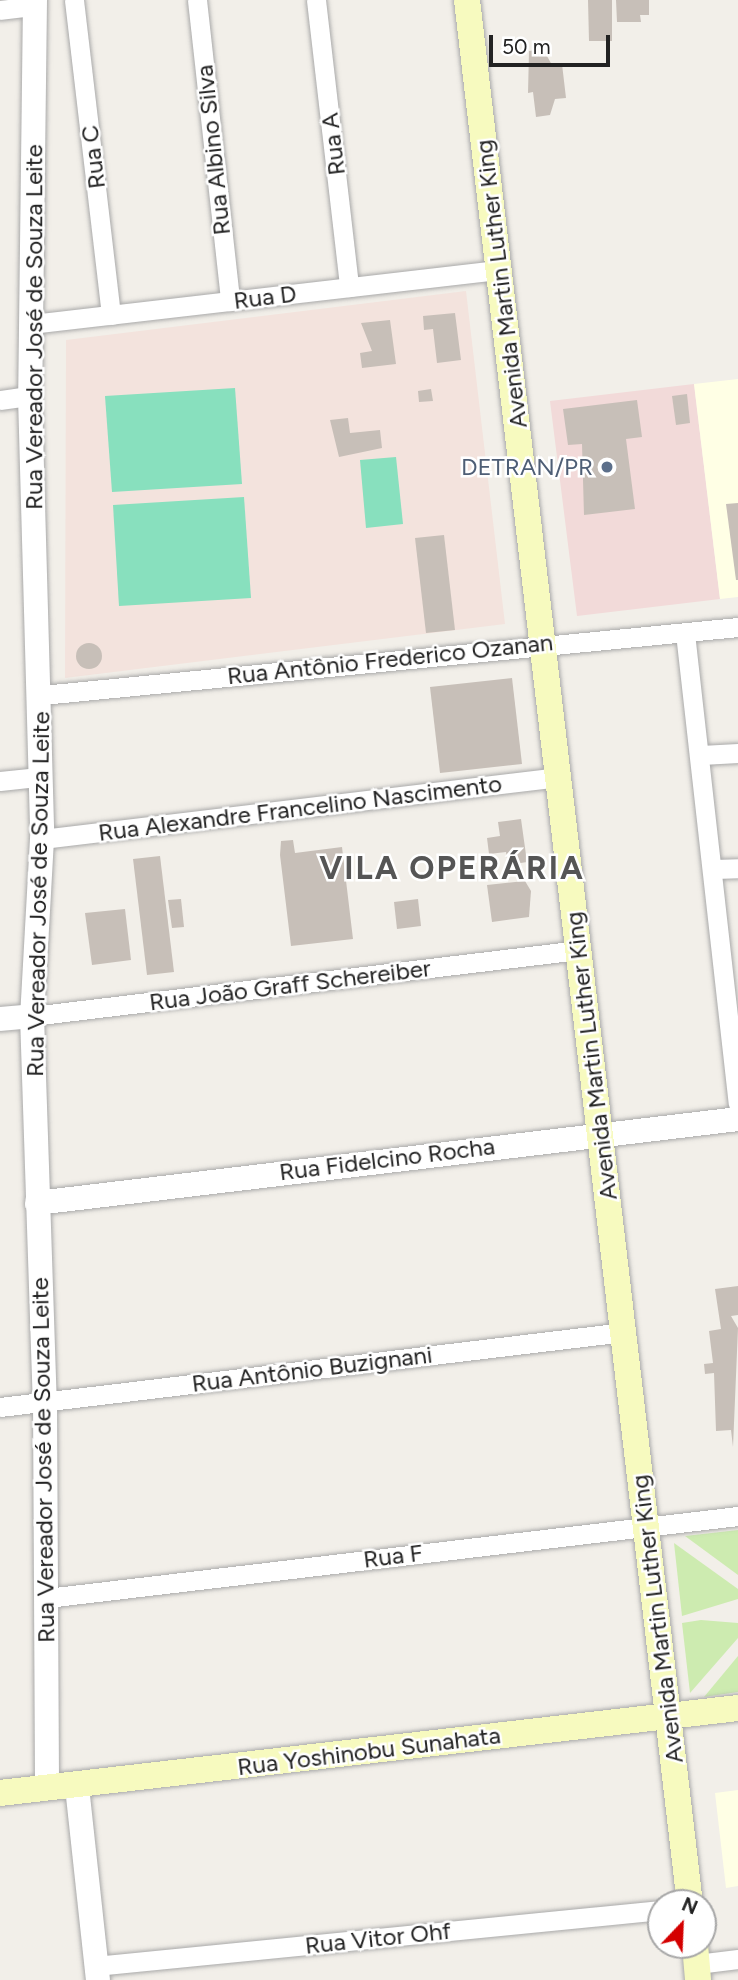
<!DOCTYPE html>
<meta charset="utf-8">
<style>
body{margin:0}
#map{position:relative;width:738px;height:1980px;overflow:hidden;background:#f2efe9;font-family:Figtree,sans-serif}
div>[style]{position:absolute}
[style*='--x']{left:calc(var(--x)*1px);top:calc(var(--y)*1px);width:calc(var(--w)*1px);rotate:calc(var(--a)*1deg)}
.commercial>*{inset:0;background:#f2dad9}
.education>*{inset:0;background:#ffffe5}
.military>*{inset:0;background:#f3e3dd}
.grass>*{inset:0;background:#cdebb0}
.pitch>*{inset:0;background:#88e0be}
.building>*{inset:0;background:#c7bfb8}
.round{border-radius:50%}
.roads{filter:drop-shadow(0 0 2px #a9a9a9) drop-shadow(0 0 2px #a9a9a9)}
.minor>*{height:19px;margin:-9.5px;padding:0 9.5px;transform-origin:9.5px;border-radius:9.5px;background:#fff}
.tertiary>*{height:24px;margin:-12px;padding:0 12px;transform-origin:12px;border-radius:12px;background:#fff}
.secondary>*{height:26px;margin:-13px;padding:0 13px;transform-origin:13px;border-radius:13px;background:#f7fabf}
.dots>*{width:19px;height:19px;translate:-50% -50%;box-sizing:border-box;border:4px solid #fff;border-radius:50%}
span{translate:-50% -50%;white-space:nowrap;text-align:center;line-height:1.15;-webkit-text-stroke:5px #fff;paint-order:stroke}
.street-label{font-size:24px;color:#222}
.service-label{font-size:24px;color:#4e5e75}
.right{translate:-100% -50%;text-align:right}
.district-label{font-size:32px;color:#555;font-weight:700;letter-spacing:2px}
.north{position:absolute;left:647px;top:1889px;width:70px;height:70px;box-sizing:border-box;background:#fff;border:2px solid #a7a7a7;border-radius:50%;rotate:23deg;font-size:19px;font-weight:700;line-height:28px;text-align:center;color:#222}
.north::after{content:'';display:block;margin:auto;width:24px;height:32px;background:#d40000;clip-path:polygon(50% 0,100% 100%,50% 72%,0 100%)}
.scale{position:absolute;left:489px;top:35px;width:121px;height:32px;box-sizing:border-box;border:4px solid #222;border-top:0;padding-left:9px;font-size:21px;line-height:24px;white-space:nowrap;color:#222;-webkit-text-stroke:5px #fff;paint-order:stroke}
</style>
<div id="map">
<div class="commercial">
<i style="clip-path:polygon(694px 384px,720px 599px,577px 616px,550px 401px)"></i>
</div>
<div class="education">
<i style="clip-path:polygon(738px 379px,738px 597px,720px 599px,694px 384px)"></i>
<i style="clip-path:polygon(738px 1790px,738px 1886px,726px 1888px,715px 1793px)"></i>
</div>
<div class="military">
<i style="clip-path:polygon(466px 291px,505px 624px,65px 678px,66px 340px)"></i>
</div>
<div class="grass">
<i style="clip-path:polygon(738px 1530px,738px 1575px,685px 1536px)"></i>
<i style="clip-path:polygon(674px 1543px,738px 1589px,738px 1599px,682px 1616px)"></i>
<i style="clip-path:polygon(701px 1620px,738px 1623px,738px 1638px,690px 1693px,682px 1623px)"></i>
<i style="clip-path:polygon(738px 1656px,738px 1692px,704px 1697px)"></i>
</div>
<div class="pitch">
<i style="clip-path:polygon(235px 388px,242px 484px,112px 492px,105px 396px)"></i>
<i style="clip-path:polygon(396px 457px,403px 524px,366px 528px,360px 460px)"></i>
<i style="clip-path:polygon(244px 497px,251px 598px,119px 606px,113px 505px)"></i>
</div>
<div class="building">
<i style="clip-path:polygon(588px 0,612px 0,612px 41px,589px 41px)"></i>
<i style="clip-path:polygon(616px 0,649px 0,649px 15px,640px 15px,641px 22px,617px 22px)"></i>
<i style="clip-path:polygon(543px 49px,552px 65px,562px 64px,566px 98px,555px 99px,550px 115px,536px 117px,533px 92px,528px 93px,529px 51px)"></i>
<i style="clip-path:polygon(455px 313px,461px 360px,437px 363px,433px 329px,424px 330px,423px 316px)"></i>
<i style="clip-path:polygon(390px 320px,396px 364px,362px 368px,360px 353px,372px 351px,361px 323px)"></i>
<i style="clip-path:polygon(431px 389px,433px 401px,419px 402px,418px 391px)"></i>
<i style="clip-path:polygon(687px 394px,690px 423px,676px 425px,672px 396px)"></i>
<i style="clip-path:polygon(637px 400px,642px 437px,626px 439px,635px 509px,584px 515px,582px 444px,568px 445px,563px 409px)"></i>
<i style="clip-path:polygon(348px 418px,350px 433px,380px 430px,382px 448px,339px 457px,330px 420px)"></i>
<i style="clip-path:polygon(738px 503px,738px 580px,736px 580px,726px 504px)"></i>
<i style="clip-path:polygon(444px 535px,455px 630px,426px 633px,415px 538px)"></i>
<i class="round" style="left:76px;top:643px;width:26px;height:26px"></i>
<i style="clip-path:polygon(512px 678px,522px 764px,440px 773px,430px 687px)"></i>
<i style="clip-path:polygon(521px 819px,527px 862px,508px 865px,506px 852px,489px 854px,487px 838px,500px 836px,498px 822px)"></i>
<i style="clip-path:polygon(293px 840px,295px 853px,342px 847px,353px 939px,291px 946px,280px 855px,281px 841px)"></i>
<i style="clip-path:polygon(160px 856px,174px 972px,147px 975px,133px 859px)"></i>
<i style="clip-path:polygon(525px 881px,531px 891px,529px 917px,492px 922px,487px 885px)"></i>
<i style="clip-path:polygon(181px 899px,184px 927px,172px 928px,168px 900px)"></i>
<i style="clip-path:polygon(418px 899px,421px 926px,397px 929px,394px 902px)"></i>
<i style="clip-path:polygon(125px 909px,131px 960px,92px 965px,85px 913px)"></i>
<i style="clip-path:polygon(738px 1286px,738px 1315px,731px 1316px,738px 1328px,733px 1447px,731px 1430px,716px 1431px,714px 1373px,705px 1374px,704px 1364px,713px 1363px,709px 1331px,721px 1329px,715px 1289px)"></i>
</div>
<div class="roads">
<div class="minor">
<i style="--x:74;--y:0;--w:317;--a:83.3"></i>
<i style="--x:197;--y:0;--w:303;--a:83.7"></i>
<i style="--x:316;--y:0;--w:289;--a:83.4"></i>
<i style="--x:0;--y:10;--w:35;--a:-7"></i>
<i style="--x:31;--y:324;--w:471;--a:-6.6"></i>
<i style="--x:0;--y:400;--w:30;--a:-8"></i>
<i style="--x:685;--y:633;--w:473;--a:83.6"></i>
<i style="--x:42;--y:695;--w:699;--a:-5.58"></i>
<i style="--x:701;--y:755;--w:37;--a:-3"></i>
<i style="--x:0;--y:781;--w:37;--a:-6"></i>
<i style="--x:42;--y:839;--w:521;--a:-6.84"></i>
<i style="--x:714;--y:869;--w:24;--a:-2"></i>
<i style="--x:32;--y:1016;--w:551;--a:-6.88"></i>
<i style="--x:0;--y:1407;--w:628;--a:-6.85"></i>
<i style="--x:47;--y:1598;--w:696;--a:-6.77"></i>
<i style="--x:697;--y:1964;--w:41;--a:-7"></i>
<i style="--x:95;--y:1966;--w:569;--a:-5.65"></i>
</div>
<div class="tertiary">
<i style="--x:35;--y:0;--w:396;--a:90.7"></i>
<i style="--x:30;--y:396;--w:443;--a:88.4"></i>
<i style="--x:42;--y:839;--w:177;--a:93.2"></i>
<i style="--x:32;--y:1016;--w:384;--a:88.1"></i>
<i style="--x:45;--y:1400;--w:388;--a:89.7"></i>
<i style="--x:0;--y:1019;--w:32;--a:-5"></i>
<i style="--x:37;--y:1203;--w:706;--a:-6.83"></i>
<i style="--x:77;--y:1787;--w:194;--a:83.8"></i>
</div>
<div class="secondary">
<i style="--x:467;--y:0;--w:1916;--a:83.32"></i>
<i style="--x:0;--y:1793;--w:743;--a:-6.57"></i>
<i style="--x:695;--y:1945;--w:35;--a:85"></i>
</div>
</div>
<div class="dots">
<i style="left:607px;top:467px;background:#5c6f8a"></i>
</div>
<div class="street-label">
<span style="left:333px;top:144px;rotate:-97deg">Rua A</span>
<span style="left:213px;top:150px;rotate:-96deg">Rua Albino Silva</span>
<span style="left:93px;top:157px;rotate:-97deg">Rua C</span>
<span style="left:501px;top:284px;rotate:-97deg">Avenida Martin Luther King</span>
<span style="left:265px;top:297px;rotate:-7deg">Rua D</span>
<span style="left:34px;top:327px;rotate:-90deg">Rua Vereador José de Souza Leite</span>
<span style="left:390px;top:659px;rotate:-6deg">Rua Antônio Frederico Ozanan</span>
<span style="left:300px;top:808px;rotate:-7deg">Rua Alexandre Francelino Nascimento</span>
<span style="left:38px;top:894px;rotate:-89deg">Rua Vereador José de Souza Leite</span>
<span style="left:290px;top:985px;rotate:-7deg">Rua João Graff Schereiber</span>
<span style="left:591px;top:1056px;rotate:-97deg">Avenida Martin Luther King</span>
<span style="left:387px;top:1159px;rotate:-7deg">Rua Fidelcino Rocha</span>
<span style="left:312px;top:1369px;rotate:-7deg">Rua Antônio Buzignani</span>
<span style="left:43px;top:1460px;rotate:-91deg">Rua Vereador José de Souza Leite</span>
<span style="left:393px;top:1556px;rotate:-7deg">Rua F</span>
<span style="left:657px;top:1619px;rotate:-97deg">Avenida Martin Luther King</span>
<span style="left:369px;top:1751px;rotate:-7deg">Rua Yoshinobu Sunahata</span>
<span style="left:378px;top:1938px;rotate:-6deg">Rua Vitor Ohf</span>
</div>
<div class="service-label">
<span class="right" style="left:593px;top:467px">DETRAN/PR</span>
</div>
<div class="district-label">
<span style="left:452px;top:868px">VILA OPERÁRIA</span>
</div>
<div class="north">N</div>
<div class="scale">50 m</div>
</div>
